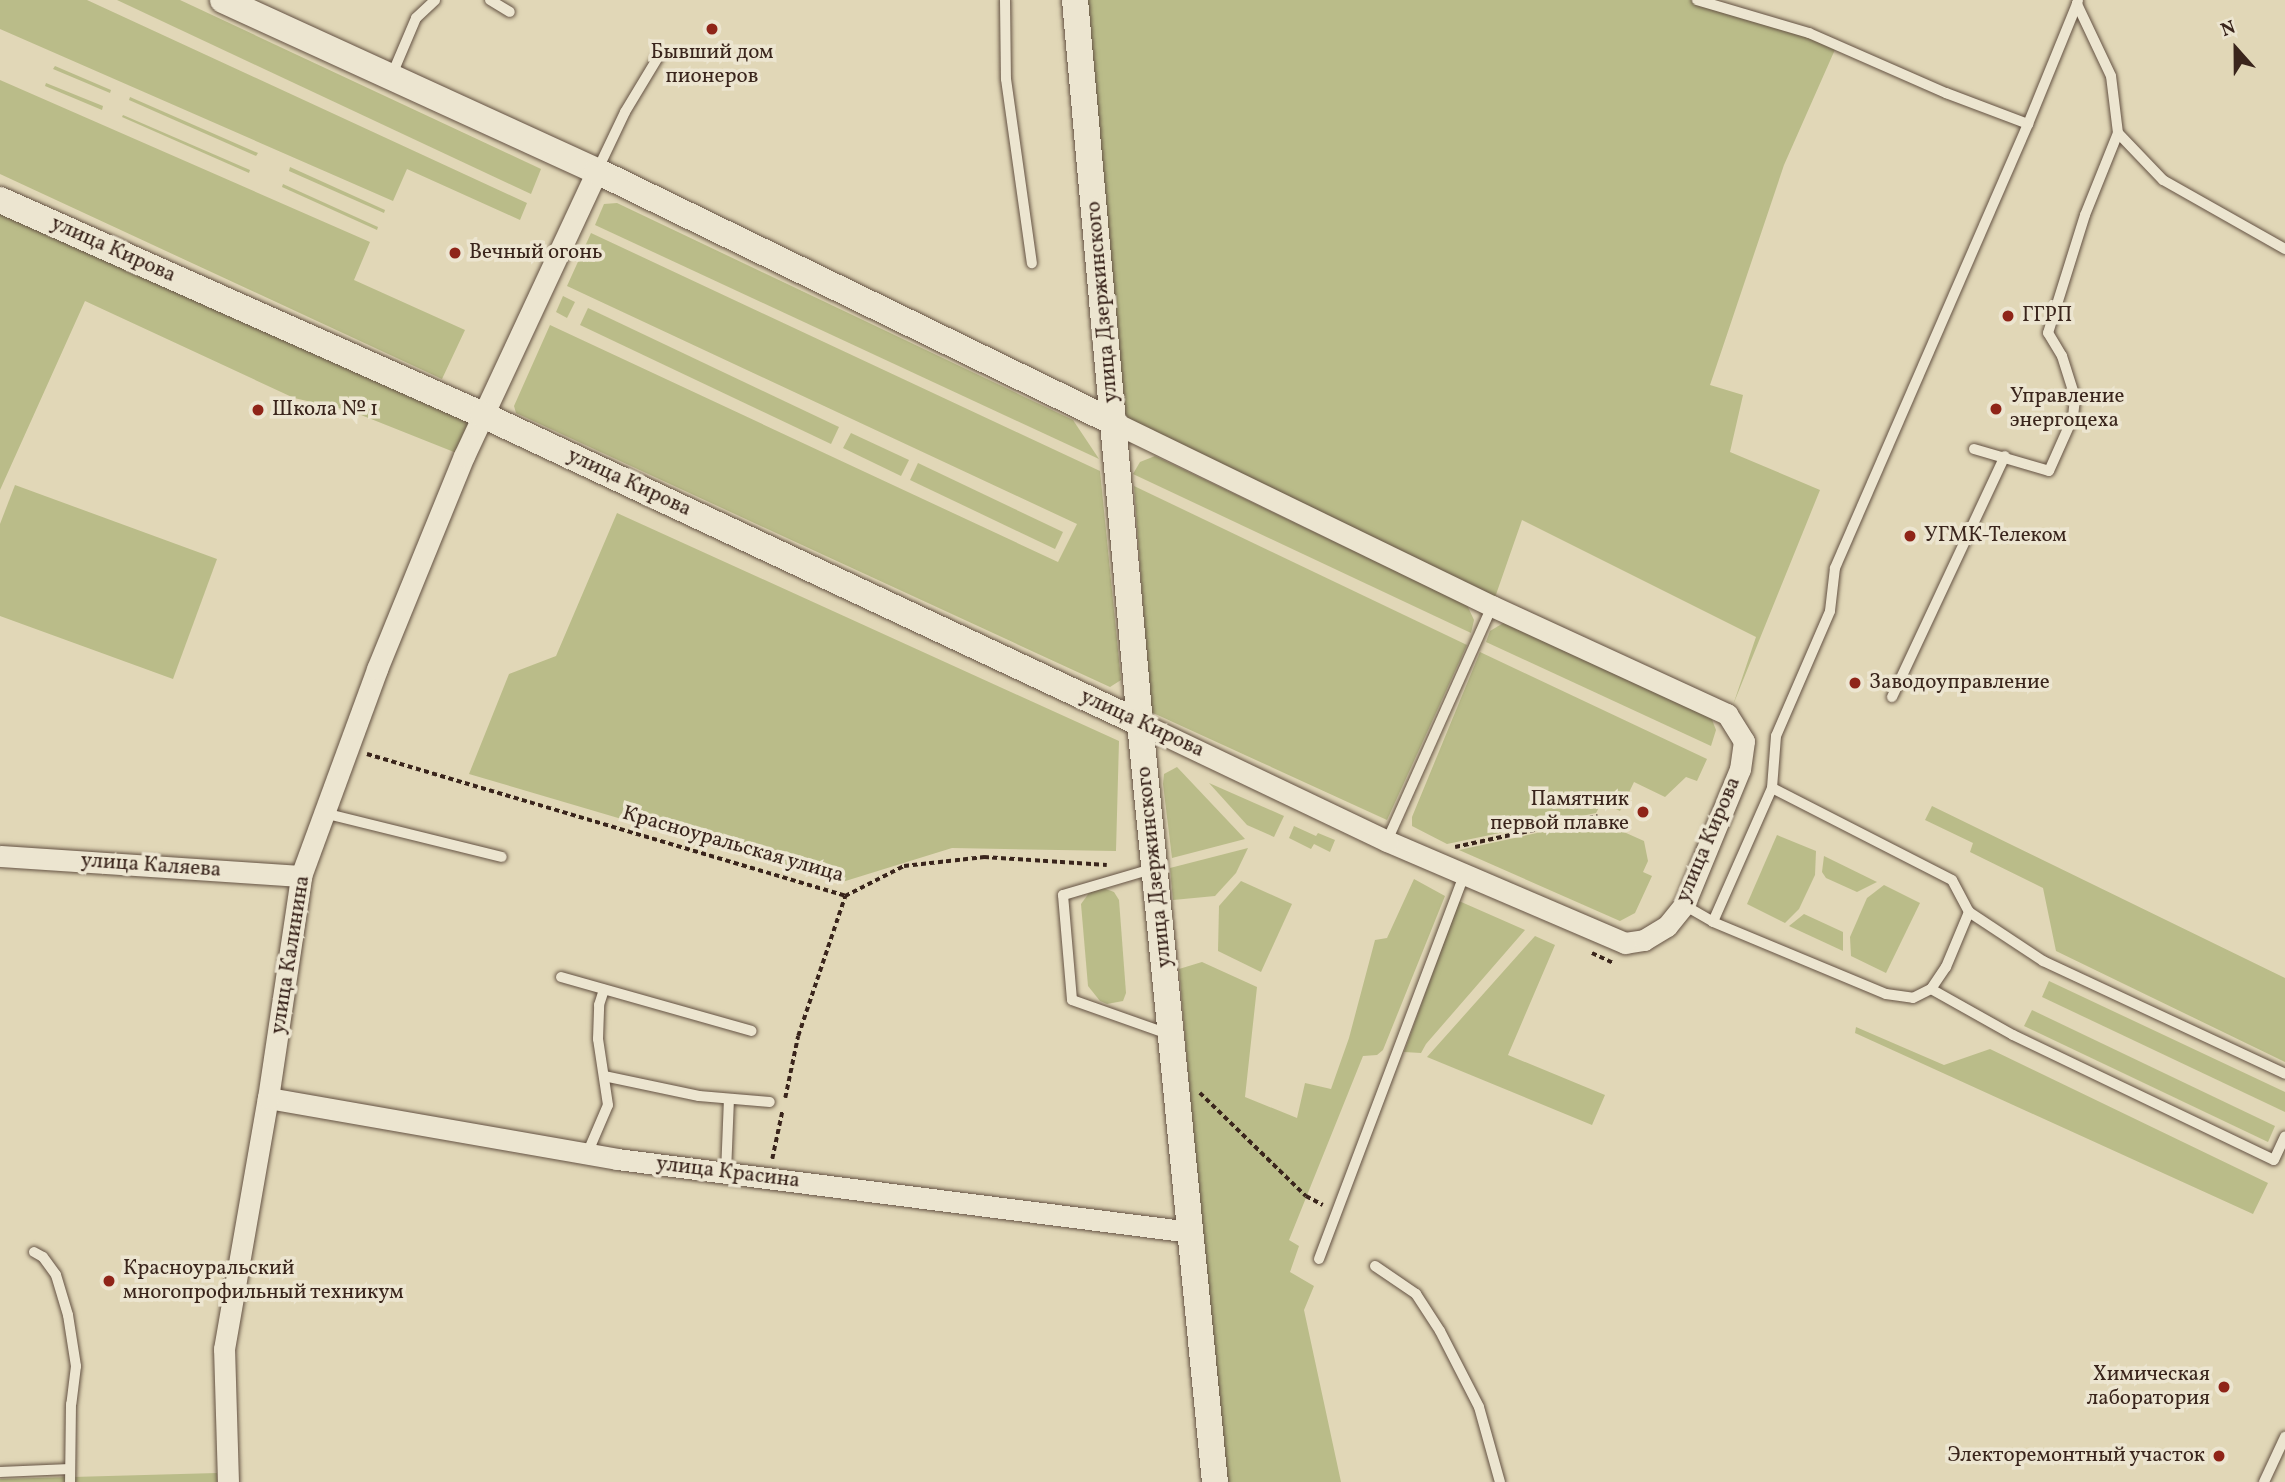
<!DOCTYPE html>
<meta charset="utf-8">
<style>
body{margin:0}
#map{position:relative;width:2285px;height:1482px;overflow:hidden;background:#e1d7b7;font-family:Vollkorn,serif}
div>[style]{position:absolute}
[style*='--x']{left:calc(var(--x)*1px);top:calc(var(--y)*1px);width:calc(var(--w)*1px);rotate:calc(var(--a)*1deg)}
.green>*{inset:0;background:#babc89}
.path>*{height:3.5px;margin-top:-1.75px;transform-origin:0;background:repeating-linear-gradient(90deg,#3a251c 0 5px,transparent 0 8.5px)}
.roads{filter:drop-shadow(0 0 2px #645243) drop-shadow(0 0 2px #645243)}
.service>*{height:10px;margin:-5px;padding:0 5px;transform-origin:5px;border-radius:5px;background:#ece5d0}
.minor>*{height:21px;margin:-10.5px;padding:0 10.5px;transform-origin:10.5px;border-radius:10.5px;background:#ece5d0}
.tertiary>*{height:26px;margin:-13px;padding:0 13px;transform-origin:13px;border-radius:13px;background:#ece5d0}
.dots>*{width:19px;height:19px;translate:-50% -50%;box-sizing:border-box;border:4px solid #ece5d0;border-radius:50%}
span{translate:-50% -50%;white-space:nowrap;text-align:center;line-height:1.15;-webkit-text-stroke:7px #ece5d0;paint-order:stroke}
.poi-label{font-size:21px;color:#3a251c}
.left{translate:0 -50%;text-align:left}
.right{translate:-100% -50%;text-align:right}
.street-label{font-size:21px;color:#3a251c}
.north{position:absolute;left:2201px;top:14px;width:70px;height:70px;-webkit-text-stroke:5px #ece5d0;paint-order:stroke;rotate:339deg;font-size:19px;font-weight:700;line-height:28px;text-align:center;color:#3a251c}
.north::after{content:'';display:block;margin:auto;width:24px;height:32px;background:#3a251c;clip-path:polygon(50% 0,100% 100%,50% 72%,0 100%)}
</style>
<div id="map">
<div class="green">
<i style="clip-path:polygon(0 0,87px 0,527px 203px,520px 220px,407px 169px,393px 201px,0 29px)"></i>
<i style="clip-path:polygon(117px 0,180px 0,541px 169px,531px 194px)"></i>
<i style="clip-path:polygon(1075px 0,1697px 0,1837px 45px,1784px 165px,1710px 385px,1743px 395px,1730px 452px,1820px 490px,1733px 705px,1756px 637px,1522px 520px,1492px 606px,1115px 423px)"></i>
<i style="clip-path:polygon(55px 66px,111px 90px,110px 93px,53px 69px)"></i>
<i style="clip-path:polygon(0 80px,370px 242px,354px 280px,465px 330px,442px 379px,0 174px)"></i>
<i style="clip-path:polygon(46px 83px,103px 106px,102px 110px,45px 86px)"></i>
<i style="clip-path:polygon(130px 97px,258px 153px,256px 156px,129px 100px)"></i>
<i style="clip-path:polygon(123px 115px,250px 170px,249px 173px,122px 117px)"></i>
<i style="clip-path:polygon(290px 167px,385px 210px,384px 213px,289px 171px)"></i>
<i style="clip-path:polygon(283px 184px,378px 227px,377px 230px,282px 187px)"></i>
<i style="clip-path:polygon(0 200px,483px 415px,464px 456px,351px 411px,294px 398px,85px 301px,0 490px)"></i>
<i style="clip-path:polygon(617px 203px,1073px 420px,1099px 459px,595px 225px,604px 204px)"></i>
<i style="clip-path:polygon(591px 233px,1100px 471px,1121px 680px,1110px 687px,516px 413px,514px 406px,550px 325px,1058px 562px,1077px 524px,567px 286px)"></i>
<i style="clip-path:polygon(563px 296px,575px 302px,567px 318px,556px 312px)"></i>
<i style="clip-path:polygon(588px 308px,839px 427px,831px 444px,580px 325px)"></i>
<i style="clip-path:polygon(851px 433px,909px 460px,901px 476px,843px 448px)"></i>
<i style="clip-path:polygon(1155px 456px,1467px 605px,1474px 620px,1471px 633px,1133px 474px,1140px 462px)"></i>
<i style="clip-path:polygon(918px 463px,1063px 532px,1055px 549px,910px 480px)"></i>
<i style="clip-path:polygon(15px 485px,217px 559px,173px 679px,0 616px,0 524px)"></i>
<i style="clip-path:polygon(1134px 486px,1467px 645px,1387px 820px,1151px 712px)"></i>
<i style="clip-path:polygon(617px 513px,1119px 741px,1116px 851px,952px 848px,839px 883px,469px 774px,509px 674px,556px 656px)"></i>
<i style="clip-path:polygon(1505px 622px,1711px 717px,1716px 730px,1711px 746px,1486px 642px,1490px 631px)"></i>
<i style="clip-path:polygon(1480px 652px,1707px 759px,1697px 781px,1686px 777px,1665px 797px,1634px 782px,1620px 811px,1602px 802px,1596px 813px,1447px 844px,1412px 826px,1412px 817px)"></i>
<i style="clip-path:polygon(1177px 767px,1245px 839px,1172px 858px,1163px 784px,1164px 774px)"></i>
<i style="clip-path:polygon(1209px 783px,1284px 816px,1274px 837px,1247px 825px)"></i>
<i style="clip-path:polygon(1932px 806px,2285px 978px,2285px 1062px,2056px 951px,2043px 888px,1970px 852px,1973px 843px,1925px 820px)"></i>
<i style="clip-path:polygon(1597px 820px,1644px 841px,1648px 861px,1643px 872px,1652px 876px,1635px 913px,1620px 921px,1459px 850px)"></i>
<i style="clip-path:polygon(1294px 826px,1316px 836px,1318px 833px,1335px 840px,1330px 852px,1314px 844px,1311px 849px,1289px 838px)"></i>
<i style="clip-path:polygon(1777px 835px,1816px 851px,1815px 875px,1799px 909px,1785px 923px,1747px 904px)"></i>
<i style="clip-path:polygon(1248px 848px,1236px 873px,1215px 896px,1173px 900px,1170px 868px)"></i>
<i style="clip-path:polygon(1824px 856px,1877px 882px,1857px 892px,1826px 878px,1822px 872px)"></i>
<i style="clip-path:polygon(1414px 879px,1445px 896px,1383px 1050px,1377px 1055px,1363px 1056px,1289px 1240px,1299px 1246px,1290px 1272px,1314px 1286px,1304px 1310px,1341px 1482px,1224px 1482px,1179px 969px,1202px 962px,1257px 987px,1245px 1097px,1297px 1118px,1305px 1083px,1331px 1089px,1349px 1038px,1375px 940px,1387px 938px)"></i>
<i style="clip-path:polygon(1241px 881px,1292px 904px,1261px 972px,1218px 951px,1219px 906px)"></i>
<i style="clip-path:polygon(1884px 885px,1920px 903px,1886px 973px,1851px 956px,1850px 937px,1867px 898px)"></i>
<i style="clip-path:polygon(1103px 888px,1114px 892px,1119px 900px,1126px 993px,1123px 1001px,1107px 1004px,1100px 1001px,1088px 986px,1081px 904px,1089px 893px)"></i>
<i style="clip-path:polygon(1459px 901px,1525px 930px,1426px 1044px,1421px 1053px,1404px 1052px)"></i>
<i style="clip-path:polygon(1804px 914px,1843px 932px,1843px 951px,1789px 926px)"></i>
<i style="clip-path:polygon(1535px 936px,1555px 945px,1508px 1055px,1605px 1095px,1592px 1125px,1427px 1057px)"></i>
<i style="clip-path:polygon(2049px 981px,2285px 1092px,2285px 1112px,2042px 997px)"></i>
<i style="clip-path:polygon(2032px 1010px,2275px 1126px,2268px 1142px,2024px 1026px)"></i>
<i style="clip-path:polygon(1856px 1027px,1944px 1065px,1990px 1049px,2268px 1183px,2253px 1214px,1855px 1033px)"></i>
<i style="clip-path:polygon(217px 1473px,217px 1482px,0 1482px,0 1479px)"></i>
</div>
<div class="path">
<i style="--x:367;--y:754;--w:499;--a:16.5"></i>
<i style="--x:845;--y:896;--w:66;--a:-27"></i>
<i style="--x:904;--y:866;--w:81;--a:-6.4"></i>
<i style="--x:984;--y:857;--w:123;--a:3.7"></i>
<i style="--x:1455;--y:847;--w:146;--a:-12.2"></i>
<i style="--x:1592;--y:953;--w:23;--a:25"></i>
<i style="--x:1200;--y:1093;--w:148;--a:44.2"></i>
<i style="--x:1306;--y:1196;--w:19;--a:28"></i>
<i style="--x:785;--y:1098;--w:63;--a:-78.2"></i>
<i style="--x:798;--y:1036;--w:148;--a:-71.4"></i>
<i style="--x:772;--y:1159;--w:48;--a:-78"></i>
</div>
<div class="roads">
<div class="service">
<i style="--x:490;--y:0;--w:23;--a:31"></i>
<i style="--x:1005;--y:0;--w:79;--a:89.3"></i>
<i style="--x:1006;--y:79;--w:186;--a:82"></i>
<i style="--x:1697;--y:0;--w:117;--a:16.4"></i>
<i style="--x:1809;--y:33;--w:150;--a:23.7"></i>
<i style="--x:1946;--y:93;--w:88;--a:20.7"></i>
<i style="--x:391;--y:77;--w:64;--a:-67"></i>
<i style="--x:416;--y:18;--w:26;--a:-43"></i>
<i style="--x:2118;--y:133;--w:65;--a:46.2"></i>
<i style="--x:2163;--y:180;--w:140;--a:29.5"></i>
<i style="--x:597;--y:171;--w:65;--a:-64.6"></i>
<i style="--x:625;--y:112;--w:68;--a:-58.9"></i>
<i style="--x:1974;--y:449;--w:78;--a:16.3"></i>
<i style="--x:2049;--y:471;--w:59;--a:-66"></i>
<i style="--x:2073;--y:417;--w:20;--a:-84"></i>
<i style="--x:2075;--y:397;--w:43;--a:-107.6"></i>
<i style="--x:2062;--y:356;--w:27;--a:-121"></i>
<i style="--x:2048;--y:333;--w:124;--a:-72.6"></i>
<i style="--x:2085;--y:215;--w:88;--a:-68.1"></i>
<i style="--x:2118;--y:133;--w:57;--a:-97"></i>
<i style="--x:2111;--y:76;--w:80;--a:-115.3"></i>
<i style="--x:2077;--y:4;--w:4;--a:-76"></i>
<i style="--x:1892;--y:697;--w:266;--a:-64.9"></i>
<i style="--x:1772;--y:788;--w:52;--a:-85.6"></i>
<i style="--x:1776;--y:736;--w:136;--a:-66.6"></i>
<i style="--x:1830;--y:611;--w:43;--a:-83.4"></i>
<i style="--x:1835;--y:568;--w:484;--a:-66.5"></i>
<i style="--x:2028;--y:124;--w:130;--a:-67.8"></i>
<i style="--x:324;--y:813;--w:183;--a:13.9"></i>
<i style="--x:1387;--y:841;--w:257;--a:-65.9"></i>
<i style="--x:1155;--y:868;--w:96;--a:163.6"></i>
<i style="--x:1063;--y:895;--w:105;--a:85.1"></i>
<i style="--x:1072;--y:1000;--w:105;--a:19.5"></i>
<i style="--x:1684;--y:905;--w:34;--a:30"></i>
<i style="--x:1713;--y:922;--w:187;--a:22.6"></i>
<i style="--x:1886;--y:994;--w:27;--a:8"></i>
<i style="--x:1913;--y:998;--w:20;--a:-27"></i>
<i style="--x:1931;--y:989;--w:27;--a:-56"></i>
<i style="--x:1946;--y:967;--w:60;--a:-67.3"></i>
<i style="--x:1969;--y:912;--w:36;--a:-118"></i>
<i style="--x:1952;--y:880;--w:202;--a:-152.9"></i>
<i style="--x:1772;--y:788;--w:146;--a:113.8"></i>
<i style="--x:1969;--y:912;--w:89;--a:33.5"></i>
<i style="--x:2043;--y:961;--w:267;--a:25"></i>
<i style="--x:561;--y:977;--w:198;--a:15.8"></i>
<i style="--x:1931;--y:989;--w:94;--a:29.3"></i>
<i style="--x:2013;--y:1035;--w:289;--a:25.6"></i>
<i style="--x:2274;--y:1160;--w:26;--a:-65"></i>
<i style="--x:604;--y:1076;--w:97;--a:11.9"></i>
<i style="--x:699;--y:1096;--w:71;--a:4.8"></i>
<i style="--x:587;--y:1154;--w:53;--a:-66.8"></i>
<i style="--x:608;--y:1105;--w:67;--a:-98.6"></i>
<i style="--x:598;--y:1039;--w:34;--a:-88"></i>
<i style="--x:599;--y:1005;--w:16;--a:-72"></i>
<i style="--x:726;--y:1173;--w:74;--a:-87.7"></i>
<i style="--x:34;--y:1252;--w:10;--a:29"></i>
<i style="--x:43;--y:1257;--w:22;--a:54"></i>
<i style="--x:56;--y:1275;--w:42;--a:73.3"></i>
<i style="--x:68;--y:1315;--w:52;--a:81.1"></i>
<i style="--x:76;--y:1366;--w:38;--a:97"></i>
<i style="--x:71;--y:1404;--w:78;--a:90.7"></i>
<i style="--x:1319;--y:1259;--w:410;--a:-69.3"></i>
<i style="--x:1375;--y:1266;--w:50;--a:34.3"></i>
<i style="--x:1416;--y:1294;--w:44;--a:57"></i>
<i style="--x:1440;--y:1331;--w:85;--a:62.8"></i>
<i style="--x:1479;--y:1407;--w:78;--a:74.4"></i>
<i style="--x:0;--y:1472;--w:70;--a:-2.5"></i>
<i style="--x:2264;--y:1482;--w:50;--a:-65"></i>
</div>
<div class="minor">
<i style="--x:1115;--y:423;--w:419;--a:25.9"></i>
<i style="--x:1492;--y:606;--w:259;--a:24.7"></i>
<i style="--x:1727;--y:714;--w:32;--a:58"></i>
<i style="--x:1744;--y:741;--w:28;--a:98"></i>
<i style="--x:1740;--y:769;--w:147;--a:112.4"></i>
<i style="--x:1684;--y:905;--w:27;--a:129"></i>
<i style="--x:1667;--y:926;--w:27;--a:149"></i>
<i style="--x:1644;--y:940;--w:19;--a:171"></i>
<i style="--x:1625;--y:943;--w:259;--a:-156.8"></i>
<i style="--x:1387;--y:841;--w:274;--a:-154.5"></i>
<i style="--x:0;--y:856;--w:302;--a:3.8"></i>
<i style="--x:268;--y:1098;--w:354;--a:9.9"></i>
<i style="--x:617;--y:1159;--w:579;--a:7.25"></i>
<i style="--x:228;--y:1482;--w:133;--a:-91.7"></i>
<i style="--x:224;--y:1349;--w:255;--a:-80.1"></i>
<i style="--x:268;--y:1098;--w:224;--a:-81.5"></i>
<i style="--x:301;--y:876;--w:221;--a:-69.8"></i>
<i style="--x:377;--y:669;--w:230;--a:-67.8"></i>
<i style="--x:464;--y:456;--w:315;--a:-65"></i>
</div>
<div class="tertiary">
<i style="--x:223;--y:0;--w:411;--a:24.6"></i>
<i style="--x:597;--y:171;--w:576;--a:25.94"></i>
<i style="--x:1075;--y:0;--w:726;--a:84.86"></i>
<i style="--x:1140;--y:723;--w:763;--a:84.36"></i>
<i style="--x:0;--y:200;--w:529;--a:24"></i>
<i style="--x:483;--y:415;--w:726;--a:25.12"></i>
</div>
</div>
<div class="dots">
<i style="left:712px;top:29px;background:#8f2418"></i>
<i style="left:455px;top:253px;background:#8f2418"></i>
<i style="left:2008px;top:316px;background:#8f2418"></i>
<i style="left:1996px;top:409px;background:#8f2418"></i>
<i style="left:258px;top:410px;background:#8f2418"></i>
<i style="left:1910px;top:536px;background:#8f2418"></i>
<i style="left:1855px;top:683px;background:#8f2418"></i>
<i style="left:1643px;top:812px;background:#8f2418"></i>
<i style="left:109px;top:1281px;background:#8f2418"></i>
<i style="left:2224px;top:1387px;background:#8f2418"></i>
<i style="left:2219px;top:1456px;background:#8f2418"></i>
</div>
<div class="poi-label">
<span style="left:712px;top:65px">Бывший дом<br>пионеров</span>
<span class="left" style="left:469px;top:253px">Вечный огонь</span>
<span class="left" style="left:2022px;top:316px">ГГРП</span>
<span class="left" style="left:2010px;top:409px">Управление<br>энергоцеха</span>
<span class="left" style="left:272px;top:410px">Школа № 1</span>
<span class="left" style="left:1924px;top:536px">УГМК-Телеком</span>
<span class="left" style="left:1869px;top:683px">Заводоуправление</span>
<span class="right" style="left:1629px;top:812px">Памятник<br>первой плавке</span>
<span class="left" style="left:123px;top:1281px">Красноуральский<br>многопрофильный техникум</span>
<span class="right" style="left:2210px;top:1387px">Химическая<br>лаборатория</span>
<span class="right" style="left:2205px;top:1456px">Электоремонтный участок</span>
</div>
<div class="street-label">
<span style="left:113px;top:250px;rotate:24deg">улица Кирова</span>
<span style="left:1103px;top:302px;rotate:-95deg">улица Дзержинского</span>
<span style="left:629px;top:483px;rotate:25deg">улица Кирова</span>
<span style="left:1142px;top:724px;rotate:25deg">улица Кирова</span>
<span style="left:1709px;top:840px;rotate:-67deg">улица Кирова</span>
<span style="left:733px;top:845px;rotate:16deg">Красноуральская улица</span>
<span style="left:151px;top:866px;rotate:4deg">улица Каляева</span>
<span style="left:1155px;top:867px;rotate:-96deg">улица Дзержинского</span>
<span style="left:291px;top:955px;rotate:-81deg">улица Калинина</span>
<span style="left:728px;top:1173px;rotate:7deg">улица Красина</span>
</div>
<div class="north">N</div>
</div>
